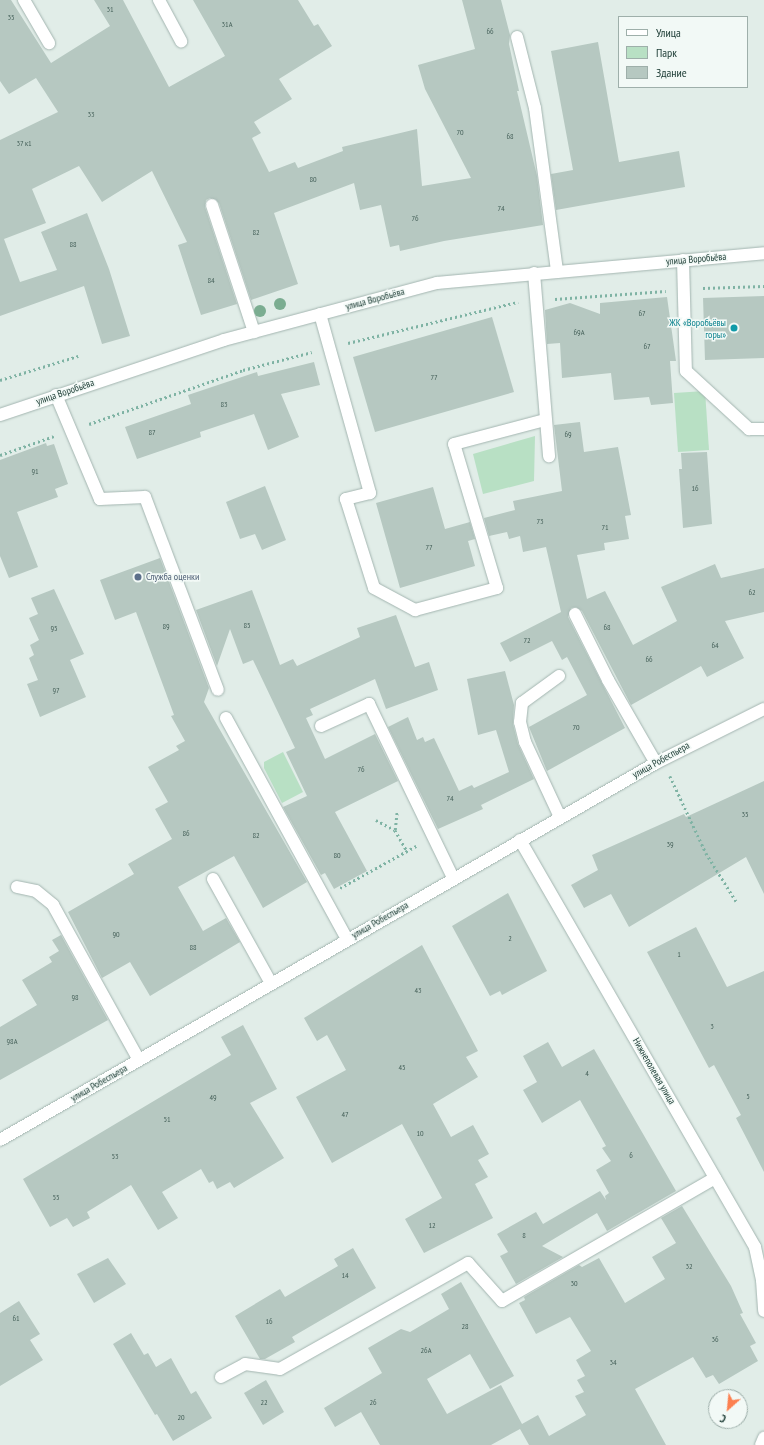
<!DOCTYPE html>
<meta charset="utf-8">
<style>
body{margin:0}
#map{position:relative;width:764px;height:1445px;overflow:hidden;background:#e1ede8;font-family:"PT Sans Narrow",sans-serif}
div>[style]{position:absolute}
[style*='--x']{left:calc(var(--x)*1px);top:calc(var(--y)*1px);width:calc(var(--w)*1px);rotate:calc(var(--a)*1deg)}
.green>*{inset:0;background:#b8e0c4}
.building>*{inset:0;background:#b6c8c1}
.path>*{height:2.5px;margin-top:-1.25px;transform-origin:0;background:repeating-linear-gradient(90deg,#7fb3a4 0 2px,transparent 0 5px)}
.roads{filter:drop-shadow(0 0 1px #a3b5b0) drop-shadow(0 0 1px #a3b5b0)}
.lane>*{height:12px;margin:-6px;padding:0 6px;transform-origin:6px;border-radius:6px;background:#fff}
.street>*{height:12px;margin:-6px;padding:0 6px;transform-origin:6px;border-radius:6px;background:#fff}
.trees>*{width:12px;height:12px;margin:-6px;border-radius:50%;background:#7bad91}
.dots>*{width:11px;height:11px;translate:-50% -50%;box-sizing:border-box;border:2px solid #f2f9f6;border-radius:50%}
span{translate:-50% -50%;white-space:nowrap;text-align:center;line-height:1.15;-webkit-text-stroke:3px #f2f9f6;paint-order:stroke}
.number-label{font-size:8px;color:#46615a}
.number-label span{-webkit-text-stroke-width:0}
.street-label{font-size:10px;color:#203f38}
.culture-label{font-size:10px;color:#0d838f}
.right{translate:-100% -50%;text-align:right}
.service-label{font-size:10px;color:#4e5e75}
.left{translate:0 -50%;text-align:left}
.legend{position:absolute;left:618px;top:16px;width:130px;height:72px;box-sizing:border-box;background:#f2f9f6;border:1px solid #9eafaa;margin:0;padding:5px 7px;list-style:none;font-size:12px;color:#203f38}
.legend li{display:flex;align-items:center;gap:8px;height:20px}
.legend b{width:20px;border:1px solid #9eafaa}
.north{position:absolute;left:708px;top:1389px;width:40px;height:40px;box-sizing:border-box;background:#f2f9f6;border:1px solid #9eafaa;border-radius:50%;rotate:207deg;font-size:11px;font-weight:700;line-height:16px;text-align:center;color:#203f38}
.north::after{content:'';display:block;margin:auto;width:14px;height:18px;background:#fc8050;clip-path:polygon(50% 0,100% 100%,50% 72%,0 100%)}
</style>
<div id="map">
<div class="green">
<i style="clip-path:polygon(705px 391px,709px 450px,678px 452px,674px 393px)"></i>
<i style="clip-path:polygon(535px 436px,534px 481px,483px 494px,473px 454px)"></i>
<i style="clip-path:polygon(283px 752px,303px 792px,282px 803px,264px 768px,264px 762px)"></i>
</div>
<div class="building">
<i style="clip-path:polygon(0 0,11px 0,51px 63px,110px 26px,94px 0,123px 0,169px 87px,225px 56px,193px 0,298px 0,314px 26px,318px 24px,332px 46px,279px 79px,292px 99px,254px 122px,261px 133px,252px 138px,269px 172px,295px 162px,298px 168px,343px 151px,342px 147px,417px 129px,422px 186px,471px 178px,425px 89px,418px 65px,475px 49px,462px 0,501px 0,510px 35px,509px 44px,519px 91px,517px 91px,537px 176px,543px 225px,444px 241px,400px 251px,399px 245px,390px 247px,381px 205px,360px 210px,354px 183px,274px 213px,298px 284px,251px 300px,219px 203px,210px 198px,206px 200px,205px 207px,237px 304px,201px 315px,178px 245px,187px 242px,152px 171px,102px 202px,79px 166px,32px 189px,46px 223px,4px 239px,20px 282px,57px 270px,41px 232px,87px 213px,109px 269px,130px 336px,102px 344px,84px 286px,0 316px,0 140px,58px 112px,36px 78px,9px 94px,0 81px)"></i>
<i style="clip-path:polygon(598px 42px,619px 162px,679px 151px,685px 187px,556px 210px,551px 174px,573px 170px,551px 51px)"></i>
<i style="clip-path:polygon(764px 296px,764px 358px,705px 360px,703px 298px)"></i>
<i style="clip-path:polygon(667px 297px,676px 361px,670px 361px,673px 403px,651px 405px,649px 397px,614px 400px,611px 373px,562px 378px,560px 343px,547px 344px,545px 310px,570px 303px,600px 314px,600px 303px)"></i>
<i style="clip-path:polygon(492px 317px,514px 392px,375px 432px,353px 357px)"></i>
<i style="clip-path:polygon(314px 362px,320px 385px,281px 394px,299px 437px,268px 450px,254px 414px,200px 432px,201px 437px,137px 459px,125px 427px,191px 404px,188px 395px,257px 372px,258px 376px)"></i>
<i style="clip-path:polygon(580px 422px,584px 452px,618px 447px,631px 515px,625px 516px,629px 539px,604px 543px,605px 550px,577px 555px,587px 599px,605px 591px,633px 645px,677px 621px,661px 587px,715px 564px,721px 578px,764px 568px,764px 612px,725px 621px,744px 658px,707px 677px,701px 666px,631px 705px,582px 611px,576px 607px,571px 608px,568px 617px,625px 728px,547px 771px,529px 727px,587px 695px,567px 657px,562px 660px,552px 641px,510px 662px,500px 643px,561px 612px,546px 547px,523px 552px,520px 536px,509px 539px,507px 532px,489px 536px,484px 518px,515px 510px,513px 501px,562px 491px,554px 425px)"></i>
<i style="clip-path:polygon(46px 443px,47px 446px,54px 444px,68px 484px,55px 489px,58px 497px,17px 512px,38px 567px,9px 578px,0 556px,0 460px)"></i>
<i style="clip-path:polygon(707px 452px,712px 524px,683px 528px,679px 469px,682px 469px,681px 453px)"></i>
<i style="clip-path:polygon(265px 486px,286px 540px,262px 550px,255px 534px,240px 539px,226px 502px)"></i>
<i style="clip-path:polygon(433px 487px,445px 529px,470px 522px,475px 539px,468px 541px,475px 566px,400px 588px,376px 503px)"></i>
<i style="clip-path:polygon(160px 558px,209px 688px,204px 702px,307px 882px,263px 908px,234px 856px,178px 887px,203px 931px,226px 918px,240px 942px,150px 996px,130px 962px,102px 978px,68px 912px,134px 874px,128px 864px,172px 839px,155px 809px,168px 802px,148px 767px,179px 750px,176px 746px,185px 741px,171px 716px,174px 715px,136px 612px,115px 620px,100px 580px)"></i>
<i style="clip-path:polygon(54px 589px,84px 654px,70px 660px,86px 697px,40px 717px,27px 684px,38px 680px,29px 658px,34px 655px,30px 645px,39px 640px,29px 618px,38px 614px,31px 598px)"></i>
<i style="clip-path:polygon(252px 590px,280px 665px,293px 659px,297px 666px,360px 637px,357px 628px,396px 615px,415px 667px,429px 662px,438px 690px,386px 709px,375px 679px,310px 709px,313px 715px,306px 718px,325px 759px,375px 734px,398px 781px,335px 812px,367px 871px,334px 889px,325px 873px,321px 875px,283px 807px,307px 796px,286px 752px,295px 748px,253px 660px,243px 664px,230px 629px,217px 666px,196px 610px)"></i>
<i style="clip-path:polygon(505px 671px,514px 705px,513px 724px,518px 744px,534px 779px,481px 805px,483px 809px,438px 829px,388px 727px,408px 717px,417px 740px,423px 737px,425px 742px,434px 738px,459px 791px,472px 785px,474px 788px,509px 772px,496px 730px,478px 735px,467px 679px)"></i>
<i style="clip-path:polygon(764px 781px,764px 894px,746px 857px,629px 927px,611px 894px,584px 908px,571px 885px,598px 870px,592px 855px,684px 814px,686px 817px)"></i>
<i style="clip-path:polygon(508px 893px,547px 971px,502px 995px,500px 991px,490px 996px,452px 926px)"></i>
<i style="clip-path:polygon(696px 927px,727px 987px,764px 971px,764px 1172px,736px 1118px,741px 1115px,714px 1065px,709px 1068px,647px 952px)"></i>
<i style="clip-path:polygon(61px 935px,108px 1020px,0 1080px,0 1027px,37px 1005px,22px 980px,52px 962px,49px 957px,59px 951px,52px 940px)"></i>
<i style="clip-path:polygon(422px 945px,478px 1051px,466px 1057px,478px 1077px,433px 1104px,451px 1137px,473px 1125px,489px 1154px,478px 1160px,488px 1177px,475px 1184px,493px 1218px,424px 1253px,405px 1219px,442px 1198px,402px 1124px,332px 1163px,296px 1097px,346px 1070px,327px 1035px,317px 1041px,304px 1018px)"></i>
<i style="clip-path:polygon(243px 1025px,277px 1089px,250px 1103px,284px 1158px,234px 1188px,230px 1182px,217px 1189px,213px 1181px,209px 1183px,201px 1169px,162px 1192px,178px 1218px,158px 1230px,131px 1185px,87px 1212px,90px 1218px,73px 1227px,67px 1218px,50px 1227px,23px 1179px,231px 1055px,221px 1037px)"></i>
<i style="clip-path:polygon(548px 1042px,562px 1067px,594px 1049px,676px 1191px,607px 1231px,597px 1213px,542px 1246px,563px 1257px,516px 1284px,500px 1256px,508px 1252px,497px 1234px,536px 1212px,543px 1224px,600px 1191px,606px 1200px,605px 1196px,609px 1193px,596px 1170px,611px 1161px,602px 1148px,606px 1146px,580px 1100px,542px 1123px,523px 1090px,537px 1082px,523px 1056px)"></i>
<i style="clip-path:polygon(682px 1206px,731px 1286px,743px 1313px,740px 1314px,756px 1343px,750px 1346px,758px 1361px,719px 1384px,713px 1375px,706px 1378px,693px 1357px,635px 1389px,666px 1445px,529px 1445px,520px 1429px,491px 1445px,380px 1445px,361px 1412px,335px 1427px,324px 1408px,382px 1373px,368px 1348px,401px 1329px,410px 1332px,449px 1309px,441px 1294px,461px 1282px,514px 1376px,490px 1389px,470px 1354px,427px 1379px,447px 1414px,501px 1385px,522px 1424px,538px 1415px,549px 1436px,586px 1415px,575px 1396px,584px 1392px,577px 1380px,585px 1376px,576px 1360px,591px 1351px,570px 1317px,536px 1334px,519px 1303px,525px 1300px,524px 1297px,579px 1265px,582px 1267px,599px 1258px,625px 1303px,665px 1279px,652px 1257px,676px 1243px,661px 1218px)"></i>
<i style="clip-path:polygon(353px 1248px,376px 1288px,292px 1337px,295px 1342px,265px 1359px,260px 1359px,235px 1316px,280px 1289px,285px 1297px,338px 1266px,334px 1259px)"></i>
<i style="clip-path:polygon(108px 1258px,126px 1284px,94px 1303px,77px 1274px)"></i>
<i style="clip-path:polygon(19px 1301px,40px 1334px,30px 1340px,43px 1360px,0 1386px,0 1313px)"></i>
<i style="clip-path:polygon(131px 1333px,144px 1355px,148px 1353px,156px 1367px,171px 1358px,191px 1394px,196px 1391px,212px 1418px,173px 1441px,157px 1414px,155px 1415px,113px 1344px)"></i>
<i style="clip-path:polygon(266px 1380px,284px 1412px,263px 1425px,244px 1393px)"></i>
</div>
<div class="path">
<i style="--x:703;--y:288;--w:61;--a:-1.9"></i>
<i style="--x:555;--y:299;--w:111;--a:-4.1"></i>
<i style="--x:348;--y:343;--w:175;--a:-13.6"></i>
<i style="--x:0;--y:380;--w:82;--a:-17.1"></i>
<i style="--x:89;--y:424;--w:163;--a:-19.3"></i>
<i style="--x:243;--y:370;--w:71;--a:-14.6"></i>
<i style="--x:0;--y:455;--w:57;--a:-19.4"></i>
<i style="--x:670;--y:776;--w:85;--a:64.9"></i>
<i style="--x:706;--y:853;--w:57;--a:58"></i>
<i style="--x:376;--y:820;--w:21;--a:28"></i>
<i style="--x:395;--y:830;--w:24;--a:60"></i>
<i style="--x:395;--y:830;--w:19;--a:-84"></i>
<i style="--x:340;--y:888;--w:87;--a:-28.9"></i>
</div>
<div class="roads">
<div class="lane">
<i style="--x:24;--y:0;--w:50;--a:59.8"></i>
<i style="--x:159;--y:0;--w:47;--a:61.8"></i>
<i style="--x:517;--y:37;--w:73;--a:75.8"></i>
<i style="--x:535;--y:108;--w:164;--a:82.3"></i>
<i style="--x:212;--y:205;--w:134;--a:71.7"></i>
<i style="--x:683;--y:260;--w:111;--a:88.5"></i>
<i style="--x:686;--y:371;--w:86;--a:42.6"></i>
<i style="--x:749;--y:429;--w:15;--a:0"></i>
<i style="--x:534;--y:273;--w:184;--a:85.3"></i>
<i style="--x:320;--y:314;--w:186;--a:74.4"></i>
<i style="--x:370;--y:493;--w:25;--a:166"></i>
<i style="--x:346;--y:499;--w:93;--a:72.5"></i>
<i style="--x:374;--y:588;--w:47;--a:28.2"></i>
<i style="--x:415;--y:610;--w:85;--a:-15"></i>
<i style="--x:497;--y:588;--w:150;--a:-106.6"></i>
<i style="--x:454;--y:444;--w:94;--a:-14.8"></i>
<i style="--x:56;--y:395;--w:113;--a:67.1"></i>
<i style="--x:100;--y:499;--w:45;--a:-2.5"></i>
<i style="--x:145;--y:497;--w:206;--a:69.3"></i>
<i style="--x:575;--y:614;--w:74;--a:63.4"></i>
<i style="--x:608;--y:680;--w:96;--a:60"></i>
<i style="--x:559;--y:676;--w:46;--a:143.9"></i>
<i style="--x:522;--y:703;--w:19;--a:96"></i>
<i style="--x:520;--y:722;--w:21;--a:76"></i>
<i style="--x:525;--y:742;--w:83;--a:65"></i>
<i style="--x:226;--y:718;--w:252;--a:61.3"></i>
<i style="--x:321;--y:726;--w:53;--a:-24.6"></i>
<i style="--x:369;--y:704;--w:193;--a:64.2"></i>
<i style="--x:213;--y:879;--w:119;--a:60.9"></i>
<i style="--x:17;--y:887;--w:19;--a:12"></i>
<i style="--x:36;--y:891;--w:22;--a:39"></i>
<i style="--x:53;--y:905;--w:177;--a:61"></i>
<i style="--x:221;--y:1377;--w:27;--a:-28"></i>
<i style="--x:245;--y:1364;--w:35;--a:8"></i>
<i style="--x:280;--y:1369;--w:216;--a:-29.4"></i>
<i style="--x:468;--y:1263;--w:51;--a:48.2"></i>
<i style="--x:502;--y:1301;--w:246;--a:-30"></i>
</div>
<div class="street">
<i style="--x:0;--y:415;--w:236;--a:-18.5"></i>
<i style="--x:224;--y:340;--w:220;--a:-15"></i>
<i style="--x:437;--y:283;--w:328;--a:-5.2"></i>
<i style="--x:520;--y:840;--w:470;--a:60"></i>
<i style="--x:755;--y:1247;--w:34;--a:78"></i>
<i style="--x:762;--y:1280;--w:31;--a:86"></i>
<i style="--x:0;--y:1140;--w:757;--a:-29.89"></i>
<i style="--x:656;--y:763;--w:121;--a:-26.6"></i>
<i style="--x:761;--y:1445;--w:8;--a:-67"></i>
</div>
</div>
<div class="trees">
<i style="left:280px;top:304px"></i>
<i style="left:260px;top:311px"></i>
</div>
<div class="dots">
<i style="left:734px;top:328px;background:#0f9aa8"></i>
<i style="left:138px;top:577px;background:#5c6f8a"></i>
</div>
<div class="number-label">
<span style="left:110px;top:10px">31</span>
<span style="left:11px;top:18px">35</span>
<span style="left:227px;top:25px">31А</span>
<span style="left:490px;top:32px">66</span>
<span style="left:91px;top:115px">33</span>
<span style="left:460px;top:133px">70</span>
<span style="left:510px;top:137px">68</span>
<span style="left:24px;top:144px">37 к1</span>
<span style="left:313px;top:180px">80</span>
<span style="left:501px;top:209px">74</span>
<span style="left:415px;top:219px">76</span>
<span style="left:256px;top:233px">82</span>
<span style="left:73px;top:245px">88</span>
<span style="left:211px;top:281px">84</span>
<span style="left:642px;top:314px">67</span>
<span style="left:579px;top:333px">69А</span>
<span style="left:647px;top:347px">67</span>
<span style="left:434px;top:378px">77</span>
<span style="left:224px;top:405px">83</span>
<span style="left:152px;top:433px">87</span>
<span style="left:568px;top:435px">69</span>
<span style="left:35px;top:472px">91</span>
<span style="left:695px;top:489px">16</span>
<span style="left:540px;top:522px">73</span>
<span style="left:605px;top:528px">71</span>
<span style="left:429px;top:548px">77</span>
<span style="left:752px;top:593px">62</span>
<span style="left:247px;top:626px">85</span>
<span style="left:166px;top:627px">89</span>
<span style="left:607px;top:628px">68</span>
<span style="left:54px;top:629px">95</span>
<span style="left:527px;top:641px">72</span>
<span style="left:715px;top:646px">64</span>
<span style="left:649px;top:660px">66</span>
<span style="left:56px;top:691px">97</span>
<span style="left:576px;top:728px">70</span>
<span style="left:361px;top:770px">76</span>
<span style="left:450px;top:799px">74</span>
<span style="left:745px;top:815px">35</span>
<span style="left:186px;top:834px">86</span>
<span style="left:256px;top:836px">82</span>
<span style="left:670px;top:845px">39</span>
<span style="left:337px;top:856px">80</span>
<span style="left:116px;top:935px">90</span>
<span style="left:510px;top:939px">2</span>
<span style="left:193px;top:948px">88</span>
<span style="left:679px;top:955px">1</span>
<span style="left:418px;top:991px">43</span>
<span style="left:75px;top:998px">98</span>
<span style="left:712px;top:1027px">3</span>
<span style="left:12px;top:1042px">98А</span>
<span style="left:402px;top:1068px">45</span>
<span style="left:587px;top:1074px">4</span>
<span style="left:748px;top:1097px">5</span>
<span style="left:213px;top:1098px">49</span>
<span style="left:345px;top:1115px">47</span>
<span style="left:167px;top:1120px">51</span>
<span style="left:420px;top:1134px">10</span>
<span style="left:631px;top:1156px">6</span>
<span style="left:115px;top:1157px">53</span>
<span style="left:56px;top:1198px">55</span>
<span style="left:432px;top:1226px">12</span>
<span style="left:524px;top:1236px">8</span>
<span style="left:689px;top:1267px">32</span>
<span style="left:345px;top:1276px">14</span>
<span style="left:574px;top:1284px">30</span>
<span style="left:16px;top:1319px">61</span>
<span style="left:269px;top:1322px">16</span>
<span style="left:465px;top:1327px">28</span>
<span style="left:715px;top:1340px">36</span>
<span style="left:426px;top:1351px">26А</span>
<span style="left:613px;top:1363px">34</span>
<span style="left:264px;top:1403px">22</span>
<span style="left:373px;top:1403px">26</span>
<span style="left:181px;top:1418px">20</span>
</div>
<div class="street-label">
<span style="left:696px;top:259px;rotate:-5deg">улица Воробьёва</span>
<span style="left:375px;top:299px;rotate:-15deg">улица Воробьёва</span>
<span style="left:65px;top:392px;rotate:-19deg">улица Воробьёва</span>
<span style="left:661px;top:760px;rotate:-29deg">улица Робеспьера</span>
<span style="left:380px;top:920px;rotate:-30deg">улица Робеспьера</span>
<span style="left:654px;top:1071px;rotate:60deg">Нижнеполевая улица</span>
<span style="left:99px;top:1083px;rotate:-30deg">улица Робеспьера</span>
</div>
<div class="culture-label">
<span class="right" style="left:726px;top:328px">ЖК «Воробьёвы<br>горы»</span>
</div>
<div class="service-label">
<span class="left" style="left:146px;top:577px">Служба оценки</span>
</div>
<ul class="legend">
<li><b style="height:5px;background:#fff"></b>Улица</li>
<li><b style="height:11px;background:#b8e0c4"></b>Парк</li>
<li><b style="height:11px;background:#b6c8c1"></b>Здание</li>
</ul>
<div class="north">С</div>
</div>
